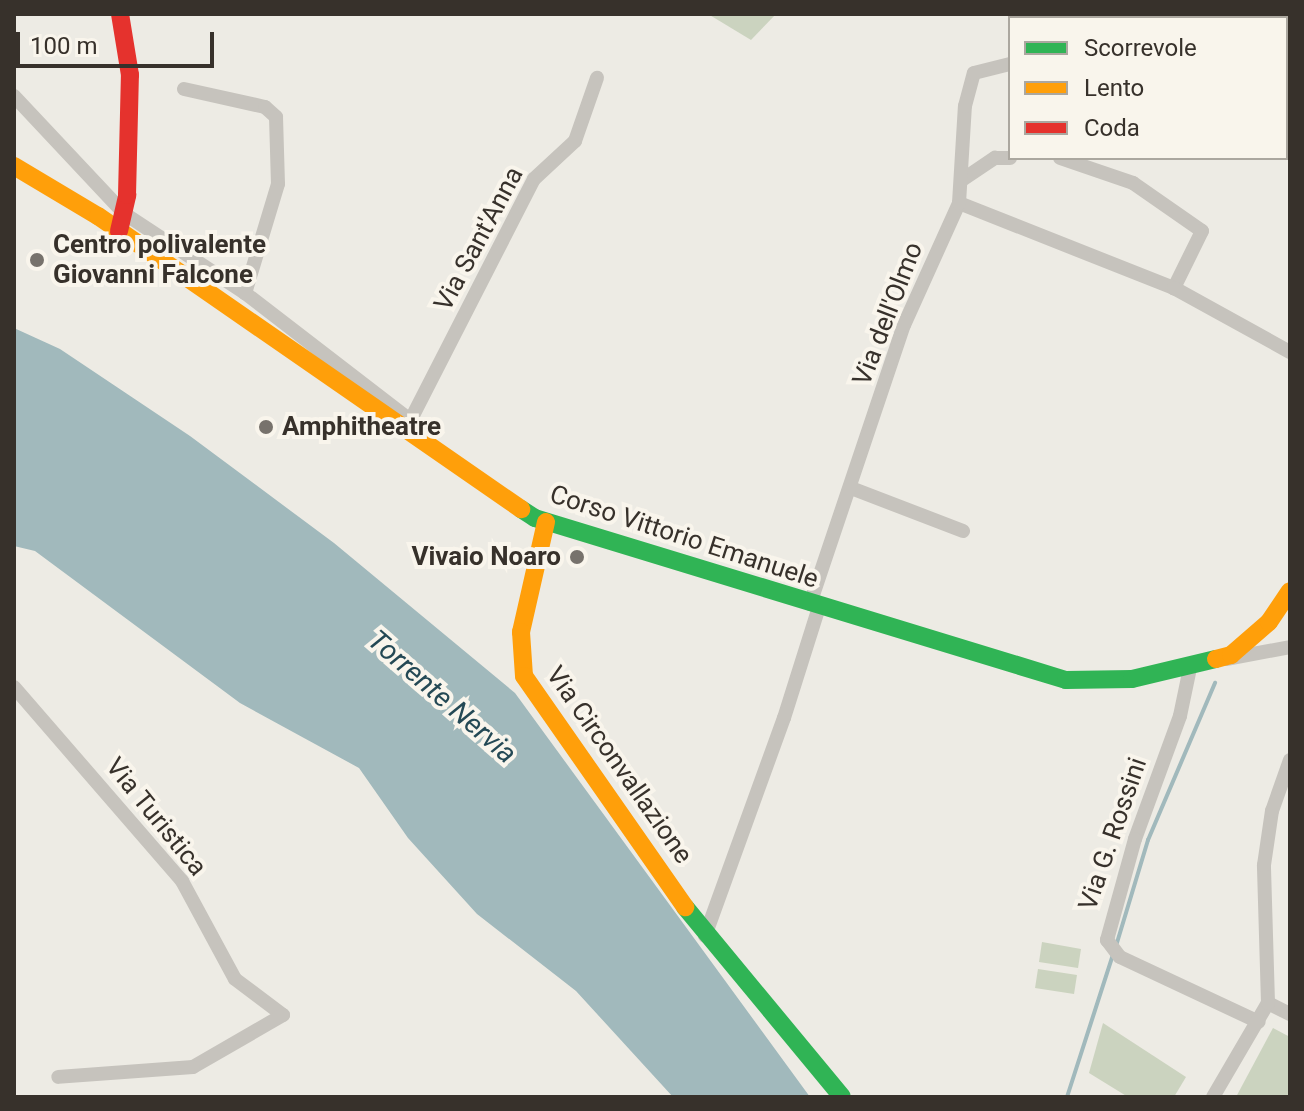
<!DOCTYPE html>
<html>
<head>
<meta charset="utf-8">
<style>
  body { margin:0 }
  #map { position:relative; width:1304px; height:1111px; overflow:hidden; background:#edebe4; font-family:Roboto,sans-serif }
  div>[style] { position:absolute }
  .green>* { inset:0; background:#cbd3bf }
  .water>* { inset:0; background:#a1b9bc }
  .stream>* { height:4px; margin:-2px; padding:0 2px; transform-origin:2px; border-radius:2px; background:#a1b9bc }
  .street>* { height:14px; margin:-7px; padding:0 7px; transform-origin:7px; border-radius:7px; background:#c6c3bd }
  .fast>* { height:18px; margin:-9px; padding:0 9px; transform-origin:9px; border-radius:9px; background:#30b455 }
  .slow>* { height:18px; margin:-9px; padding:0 9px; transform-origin:9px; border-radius:9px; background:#ff9f0a }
  .jam>* { height:18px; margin:-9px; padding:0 9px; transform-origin:9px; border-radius:9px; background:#e5322d }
  .dots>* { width:22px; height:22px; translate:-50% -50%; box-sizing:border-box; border:4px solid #f9f5ec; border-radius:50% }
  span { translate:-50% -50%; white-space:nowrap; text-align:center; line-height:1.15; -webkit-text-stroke:8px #f9f5ec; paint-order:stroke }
  .street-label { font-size:26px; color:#37312b }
  .poi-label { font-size:26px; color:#37312b; font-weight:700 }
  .left { translate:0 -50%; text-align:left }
  .right { translate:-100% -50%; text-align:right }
  .water-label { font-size:28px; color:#244955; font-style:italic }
  .frame { position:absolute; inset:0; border:16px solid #37312b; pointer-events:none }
  .legend { position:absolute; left:1008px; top:16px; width:280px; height:144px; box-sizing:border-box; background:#f9f5ec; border:2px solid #aba79f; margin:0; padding:10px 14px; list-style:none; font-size:24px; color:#37312b }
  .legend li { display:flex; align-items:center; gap:16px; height:40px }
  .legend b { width:40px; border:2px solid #aba79f }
  .scale { position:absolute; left:16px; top:32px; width:198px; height:36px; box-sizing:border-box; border:4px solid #37312b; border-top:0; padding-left:10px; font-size:24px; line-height:28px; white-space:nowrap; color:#37312b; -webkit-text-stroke:6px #f9f5ec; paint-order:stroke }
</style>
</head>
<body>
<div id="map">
  <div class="green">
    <div style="clip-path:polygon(708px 14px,776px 14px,751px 40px)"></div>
    <div style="clip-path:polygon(1042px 942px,1081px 949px,1078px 968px,1039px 962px)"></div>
    <div style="clip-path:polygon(1038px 969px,1077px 975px,1074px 994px,1035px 988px)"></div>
    <div style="clip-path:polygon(1103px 1023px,1186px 1077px,1174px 1097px,1128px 1097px,1089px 1073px)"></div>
    <div style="clip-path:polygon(1273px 1028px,1290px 1037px,1290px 1097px,1236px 1097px)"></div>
  </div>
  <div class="water">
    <div style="clip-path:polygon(14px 328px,60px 349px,190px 436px,334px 543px,515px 693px,810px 1097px,673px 1097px,576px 991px,477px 914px,408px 838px,359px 768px,240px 703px,35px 551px,14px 546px)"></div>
  </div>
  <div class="stream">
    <div style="left:1116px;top:946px;width:111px;rotate:-73.2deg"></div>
    <div style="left:1148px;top:840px;width:171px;rotate:-66.9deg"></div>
    <div style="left:1067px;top:1097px;width:149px;rotate:-72.1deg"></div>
  </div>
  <div class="street">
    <div style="left:184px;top:89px;width:83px;rotate:12.5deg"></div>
    <div style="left:265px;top:107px;width:15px;rotate:42deg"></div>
    <div style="left:276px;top:117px;width:67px;rotate:88.3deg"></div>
    <div style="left:278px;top:184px;width:114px;rotate:106.8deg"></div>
    <div style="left:14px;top:96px;width:162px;rotate:46.8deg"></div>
    <div style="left:125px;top:214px;width:144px;rotate:33.4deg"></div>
    <div style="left:245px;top:293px;width:208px;rotate:37.6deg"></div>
    <div style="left:1060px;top:158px;width:77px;rotate:18.9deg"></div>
    <div style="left:1133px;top:183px;width:84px;rotate:34.8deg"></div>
    <div style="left:1202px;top:231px;width:64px;rotate:116.2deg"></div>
    <div style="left:962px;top:180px;width:40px;rotate:-34deg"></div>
    <div style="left:995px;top:158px;width:15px"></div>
    <div style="left:959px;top:203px;width:231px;rotate:21.6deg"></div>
    <div style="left:1174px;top:288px;width:132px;rotate:28.9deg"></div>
    <div style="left:406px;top:429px;width:281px;rotate:-62.9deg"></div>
    <div style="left:534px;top:179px;width:56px;rotate:-42.8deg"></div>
    <div style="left:575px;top:141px;width:67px;rotate:-70.8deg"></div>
    <div style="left:851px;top:488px;width:120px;rotate:21deg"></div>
    <div style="left:810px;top:604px;width:294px;rotate:-71.4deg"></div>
    <div style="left:904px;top:325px;width:134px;rotate:-65.7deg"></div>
    <div style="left:959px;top:203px;width:97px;rotate:-86.5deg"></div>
    <div style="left:965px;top:106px;width:34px;rotate:-75deg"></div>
    <div style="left:974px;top:73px;width:37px;rotate:-14deg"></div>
    <div style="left:1226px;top:659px;width:65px;rotate:-10.6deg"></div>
    <div style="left:1190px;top:668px;width:49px;rotate:101.8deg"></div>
    <div style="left:1180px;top:716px;width:131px;rotate:110.1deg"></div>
    <div style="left:1135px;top:839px;width:105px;rotate:105.5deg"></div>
    <div style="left:1107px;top:940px;width:21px;rotate:53deg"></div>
    <div style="left:1120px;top:957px;width:153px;rotate:25.1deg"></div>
    <div style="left:14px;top:687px;width:257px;rotate:49.1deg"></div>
    <div style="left:182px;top:881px;width:111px;rotate:61.6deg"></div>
    <div style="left:235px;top:979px;width:60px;rotate:36.9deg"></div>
    <div style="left:283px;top:1015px;width:104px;rotate:150deg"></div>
    <div style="left:193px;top:1067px;width:135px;rotate:175.8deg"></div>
    <div style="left:705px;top:936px;width:232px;rotate:-70.1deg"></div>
    <div style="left:784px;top:718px;width:116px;rotate:-72.5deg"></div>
    <div style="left:1268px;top:1003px;width:25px;rotate:27deg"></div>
    <div style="left:1213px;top:1097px;width:109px;rotate:-59.7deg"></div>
    <div style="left:1268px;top:1003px;width:138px;rotate:-91.7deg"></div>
    <div style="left:1264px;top:865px;width:55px;rotate:-81.6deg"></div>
    <div style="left:1272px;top:811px;width:54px;rotate:-70.6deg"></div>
  </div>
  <div class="fast">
    <div style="left:521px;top:509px;width:17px;rotate:33deg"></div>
    <div style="left:535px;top:518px;width:555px;rotate:16.97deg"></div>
    <div style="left:1066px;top:680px;width:66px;rotate:-0.9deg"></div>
    <div style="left:1132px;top:679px;width:86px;rotate:-13.4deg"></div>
    <div style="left:685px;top:907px;width:246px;rotate:50.4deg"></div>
  </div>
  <div class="slow">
    <div style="left:14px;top:166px;width:98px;rotate:30.8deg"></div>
    <div style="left:98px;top:216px;width:515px;rotate:34.71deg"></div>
    <div style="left:546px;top:522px;width:113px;rotate:102.8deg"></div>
    <div style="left:521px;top:632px;width:44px;rotate:86.1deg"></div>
    <div style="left:524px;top:676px;width:282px;rotate:55.1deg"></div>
    <div style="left:1216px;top:659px;width:16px;rotate:-15deg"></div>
    <div style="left:1231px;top:655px;width:50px;rotate:-41deg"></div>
    <div style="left:1269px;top:622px;width:37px;rotate:-56deg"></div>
  </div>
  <div class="jam">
    <div style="left:119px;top:231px;width:37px;rotate:-77deg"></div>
    <div style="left:127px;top:195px;width:120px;rotate:-88.6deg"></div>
    <div style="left:130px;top:75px;width:62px;rotate:-99.3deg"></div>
  </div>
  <div class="dots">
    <div style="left:37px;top:260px;background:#77726c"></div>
    <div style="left:266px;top:427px;background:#77726c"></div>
    <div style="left:577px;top:557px;background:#77726c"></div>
  </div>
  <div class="street-label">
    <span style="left:479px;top:239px;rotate:-62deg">Via Sant'Anna</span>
    <span style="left:888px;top:314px;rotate:-69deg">Via dell'Olmo</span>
    <span style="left:684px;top:537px;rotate:18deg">Corso Vittorio Emanuele</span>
    <span style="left:619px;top:765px;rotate:55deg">Via Circonvallazione</span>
    <span style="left:156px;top:817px;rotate:51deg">Via Turistica</span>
    <span style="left:1113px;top:834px;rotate:-71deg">Via G. Rossini</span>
  </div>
  <div class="poi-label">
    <span class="left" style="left:53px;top:260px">Centro polivalente<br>Giovanni Falcone</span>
    <span class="left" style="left:282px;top:427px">Amphitheatre</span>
    <span class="right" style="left:561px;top:557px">Vivaio Noaro</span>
  </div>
  <div class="water-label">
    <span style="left:442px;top:697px;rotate:41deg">Torrente Nervia</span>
  </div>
  <div class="frame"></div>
  <ul class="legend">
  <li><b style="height:10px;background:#30b455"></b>Scorrevole</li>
  <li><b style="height:10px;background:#ff9f0a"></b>Lento</li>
  <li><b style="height:10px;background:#e5322d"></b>Coda</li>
  </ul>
  <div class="scale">100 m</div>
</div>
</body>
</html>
